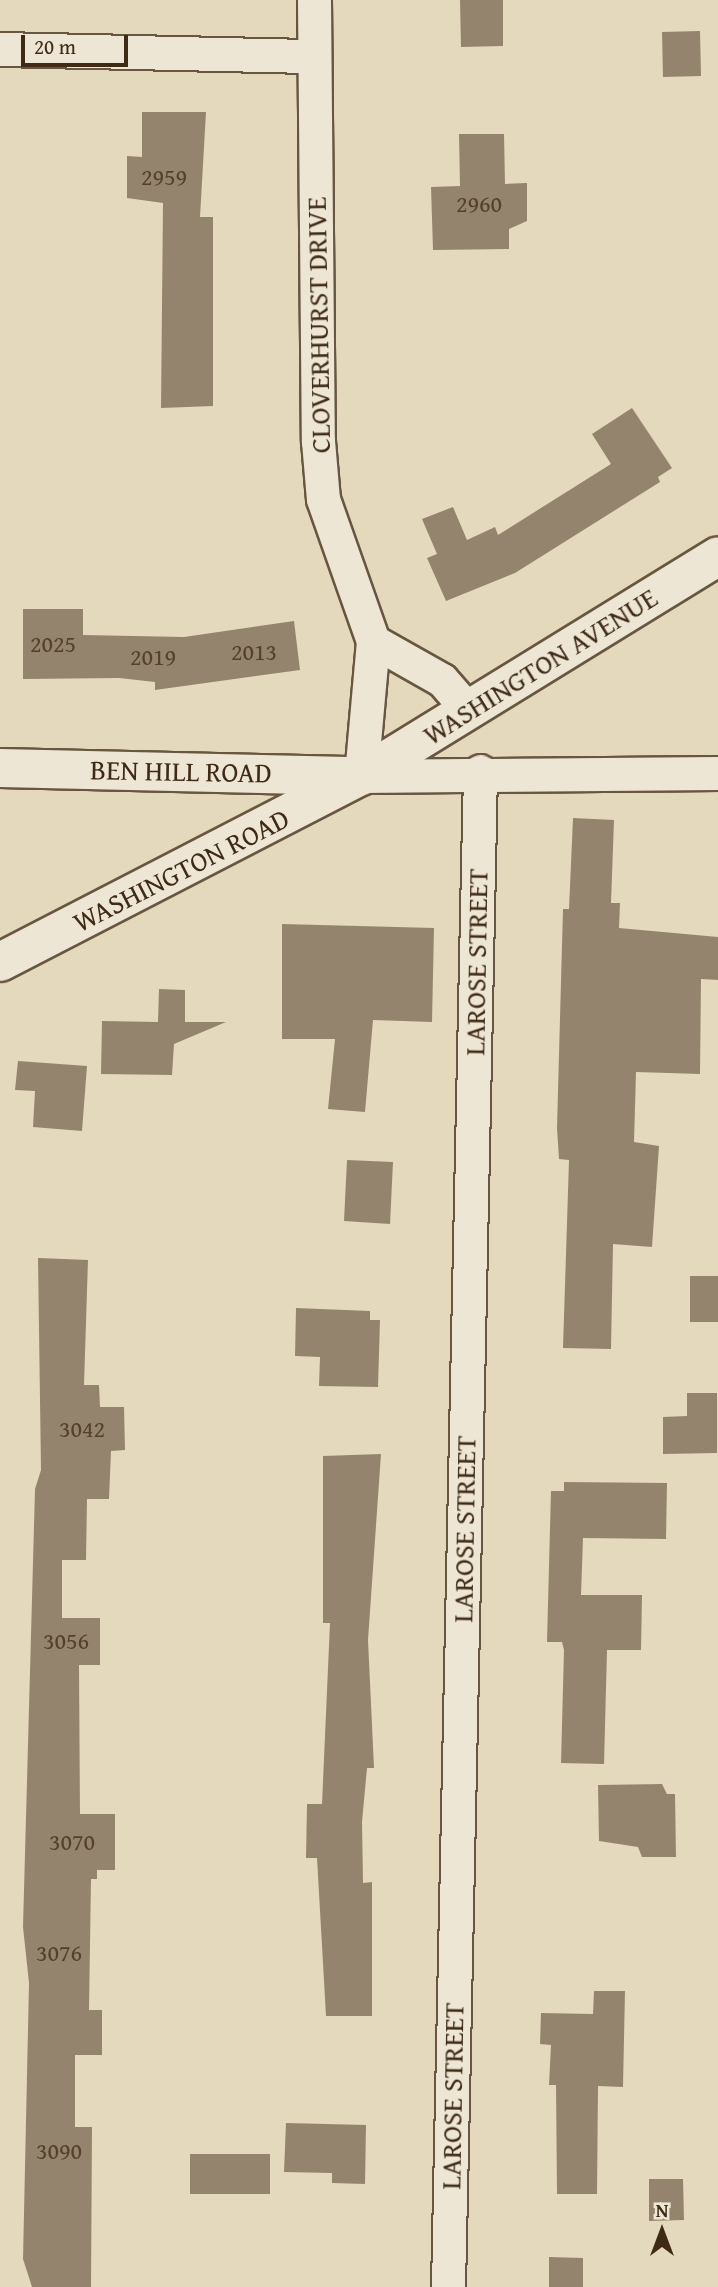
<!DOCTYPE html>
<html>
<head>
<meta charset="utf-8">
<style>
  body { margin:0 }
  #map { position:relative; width:718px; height:2287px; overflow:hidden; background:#e4d8bd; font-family:"Gentium Book Plus",serif }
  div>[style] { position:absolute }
  .building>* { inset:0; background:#95846d }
  .roads { filter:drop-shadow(2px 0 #685640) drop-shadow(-2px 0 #685640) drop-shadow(0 2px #685640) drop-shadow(0 -2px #685640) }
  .street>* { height:33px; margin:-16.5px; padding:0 16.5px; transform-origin:16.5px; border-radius:16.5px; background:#ede6d4 }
  .secondary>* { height:38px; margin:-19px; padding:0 19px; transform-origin:19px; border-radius:19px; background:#ede6d4 }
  span { translate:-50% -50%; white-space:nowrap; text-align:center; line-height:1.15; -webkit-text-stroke:5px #ede6d4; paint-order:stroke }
  .number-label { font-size:24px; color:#54402c }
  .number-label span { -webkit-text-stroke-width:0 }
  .street-label { font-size:28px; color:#3f2a16 }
  .north { position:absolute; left:627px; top:2196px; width:70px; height:70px; -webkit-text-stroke:5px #ede6d4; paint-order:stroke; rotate:0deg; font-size:19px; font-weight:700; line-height:28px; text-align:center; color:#3f2a16 }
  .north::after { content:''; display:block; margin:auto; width:24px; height:32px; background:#3f2a16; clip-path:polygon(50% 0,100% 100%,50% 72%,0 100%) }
  .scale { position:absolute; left:21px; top:35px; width:107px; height:32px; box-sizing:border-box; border:4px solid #3f2a16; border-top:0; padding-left:9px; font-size:21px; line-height:24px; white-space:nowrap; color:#3f2a16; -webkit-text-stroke:5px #ede6d4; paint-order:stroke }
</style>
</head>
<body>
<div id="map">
  <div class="building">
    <div style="clip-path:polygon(460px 0,503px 0,503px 46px,461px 47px)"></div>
    <div style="clip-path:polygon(700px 31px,701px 76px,663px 77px,662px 32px)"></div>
    <div style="clip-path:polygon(142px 112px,206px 112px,200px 217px,213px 217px,213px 406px,161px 408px,163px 203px,127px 198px,127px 156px,142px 157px)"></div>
    <div style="clip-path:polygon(459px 134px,504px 134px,505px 184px,527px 183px,527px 221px,509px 229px,509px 249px,433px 250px,431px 187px,460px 186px)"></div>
    <div style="clip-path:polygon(632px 408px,672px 468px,658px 477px,660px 482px,515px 573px,446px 601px,427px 558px,437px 554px,422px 519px,453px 507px,467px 540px,495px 527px,498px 535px,611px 464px,592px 434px)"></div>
    <div style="clip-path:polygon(23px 609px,83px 609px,83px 635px,184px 637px,294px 621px,300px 670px,155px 690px,155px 682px,119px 678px,23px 679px)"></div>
    <div style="clip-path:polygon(573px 818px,614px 820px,611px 903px,620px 903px,619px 928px,718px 937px,718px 980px,701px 979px,700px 1074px,636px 1072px,634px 1142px,659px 1146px,652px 1247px,613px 1244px,611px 1349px,563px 1348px,569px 1160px,559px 1159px,557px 1128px,563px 909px,569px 909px)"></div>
    <div style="clip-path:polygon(282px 924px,434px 928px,432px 1022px,373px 1020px,365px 1112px,328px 1109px,335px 1039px,282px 1039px)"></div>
    <div style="clip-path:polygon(159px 989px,185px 990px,185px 1022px,226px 1022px,174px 1044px,172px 1075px,101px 1074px,102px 1021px,158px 1022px)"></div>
    <div style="clip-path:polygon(18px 1061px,87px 1066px,82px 1131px,33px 1127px,35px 1091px,15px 1090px)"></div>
    <div style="clip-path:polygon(347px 1160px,393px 1162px,390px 1224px,344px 1221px)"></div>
    <div style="clip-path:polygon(38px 1258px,88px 1260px,84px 1385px,99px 1385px,100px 1407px,124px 1407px,125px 1450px,111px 1451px,109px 1499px,87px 1499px,86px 1560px,62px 1560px,62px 1618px,100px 1618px,100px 1665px,79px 1665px,80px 1814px,115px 1814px,115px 1870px,97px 1870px,97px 1879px,91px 1879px,89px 2010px,102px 2010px,102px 2055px,75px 2055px,75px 2127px,92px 2127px,91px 2287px,32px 2287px,23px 2259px,29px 1983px,23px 1927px,35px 1489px,41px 1470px)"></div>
    <div style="clip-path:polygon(690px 1276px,718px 1276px,718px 1322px,690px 1322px)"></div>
    <div style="clip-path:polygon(296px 1308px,370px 1311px,370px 1320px,380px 1320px,378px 1387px,319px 1386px,320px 1357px,295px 1356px)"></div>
    <div style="clip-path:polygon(687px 1393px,717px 1393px,717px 1453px,663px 1454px,663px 1417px,687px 1416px)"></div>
    <div style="clip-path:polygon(381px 1454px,368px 1640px,374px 1768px,367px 1768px,362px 1822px,363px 1883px,372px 1882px,372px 2016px,326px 2016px,317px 1858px,306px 1858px,307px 1804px,322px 1804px,330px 1623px,323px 1623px,323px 1456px)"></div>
    <div style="clip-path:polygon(564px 1482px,667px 1483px,666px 1539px,583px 1538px,581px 1595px,642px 1595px,641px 1650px,607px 1650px,604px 1764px,561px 1763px,564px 1650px,562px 1642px,547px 1642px,551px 1491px,564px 1491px)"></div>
    <div style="clip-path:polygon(662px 1784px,667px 1794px,675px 1794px,676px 1857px,642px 1857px,638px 1847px,599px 1841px,598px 1785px)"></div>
    <div style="clip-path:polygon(594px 1991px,625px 1991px,623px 2087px,598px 2086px,597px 2194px,557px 2194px,556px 2085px,549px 2085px,551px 2045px,540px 2044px,541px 2013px,593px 2014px)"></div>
    <div style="clip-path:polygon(286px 2123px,366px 2125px,365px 2184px,332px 2183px,332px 2173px,284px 2172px)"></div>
    <div style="clip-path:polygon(190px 2154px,270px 2154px,270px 2194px,190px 2194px)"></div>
    <div style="clip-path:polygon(649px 2179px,683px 2179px,684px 2220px,649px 2221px)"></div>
    <div style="clip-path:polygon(549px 2257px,583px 2258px,583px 2287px,549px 2287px)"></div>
  </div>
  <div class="roads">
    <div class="street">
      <div style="left:314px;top:0;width:441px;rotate:89.5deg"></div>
      <div style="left:318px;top:441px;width:58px;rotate:85.1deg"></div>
      <div style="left:323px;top:499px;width:151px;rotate:70.6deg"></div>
      <div style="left:373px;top:641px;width:136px;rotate:95.1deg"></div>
      <div style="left:361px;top:776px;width:357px;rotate:-0.5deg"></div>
      <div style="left:0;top:49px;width:314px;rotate:1.3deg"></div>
      <div style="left:373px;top:641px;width:79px;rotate:29.5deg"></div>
      <div style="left:442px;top:680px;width:41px;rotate:48.9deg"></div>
      <div style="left:448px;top:2287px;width:1516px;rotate:-88.79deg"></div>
    </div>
    <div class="secondary">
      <div style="left:0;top:768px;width:359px;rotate:1.3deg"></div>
      <div style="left:0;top:962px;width:406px;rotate:-27.3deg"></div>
      <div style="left:361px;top:776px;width:419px;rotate:-31.6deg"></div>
    </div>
  </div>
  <div class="number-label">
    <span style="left:164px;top:177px">2959</span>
    <span style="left:479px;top:204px">2960</span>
    <span style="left:53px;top:644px">2025</span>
    <span style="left:254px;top:652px">2013</span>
    <span style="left:153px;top:657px">2019</span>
    <span style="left:82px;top:1429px">3042</span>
    <span style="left:66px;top:1641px">3056</span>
    <span style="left:72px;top:1842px">3070</span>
    <span style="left:59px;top:1953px">3076</span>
    <span style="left:59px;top:2151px">3090</span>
  </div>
  <div class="street-label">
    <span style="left:318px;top:325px;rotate:-91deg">CLOVERHURST DRIVE</span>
    <span style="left:540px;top:666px;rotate:-32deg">WASHINGTON AVENUE</span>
    <span style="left:181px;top:771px;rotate:1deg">BEN HILL ROAD</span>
    <span style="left:181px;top:870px;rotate:-27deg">WASHINGTON ROAD</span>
    <span style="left:476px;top:962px;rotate:-89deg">LAROSE STREET</span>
    <span style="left:464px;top:1529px;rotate:-89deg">LAROSE STREET</span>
    <span style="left:452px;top:2096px;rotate:-89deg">LAROSE STREET</span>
  </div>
  <div class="north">N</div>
  <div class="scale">20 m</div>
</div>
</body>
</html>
